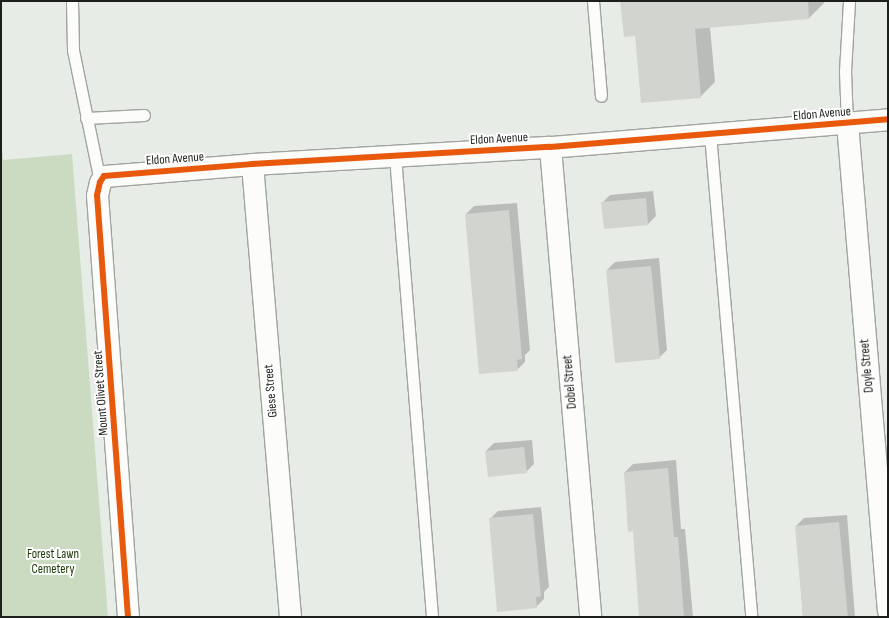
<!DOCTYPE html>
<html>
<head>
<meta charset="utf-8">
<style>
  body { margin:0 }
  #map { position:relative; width:889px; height:618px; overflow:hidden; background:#e8ece6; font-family:"Sofia Sans Condensed",sans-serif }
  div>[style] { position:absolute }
  .green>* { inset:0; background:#cadbc1 }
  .shadow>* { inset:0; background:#0003 }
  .building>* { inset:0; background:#d1d4cf }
  .roads { filter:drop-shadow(1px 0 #a0a49f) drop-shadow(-1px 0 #a0a49f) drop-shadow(0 1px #a0a49f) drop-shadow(0 -1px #a0a49f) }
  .lane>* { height:11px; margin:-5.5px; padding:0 5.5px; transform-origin:5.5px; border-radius:5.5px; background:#fcfcfb }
  .street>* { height:21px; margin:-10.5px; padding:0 10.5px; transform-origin:10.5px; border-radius:10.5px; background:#fcfcfb }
  .cycleway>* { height:6px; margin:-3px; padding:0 3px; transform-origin:3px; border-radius:3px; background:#e8590c }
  span { translate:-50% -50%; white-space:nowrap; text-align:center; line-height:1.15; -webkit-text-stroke:4px #fff; paint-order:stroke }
  .street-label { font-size:13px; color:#1c1f1b }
  .park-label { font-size:13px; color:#1b3704 }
  .frame { position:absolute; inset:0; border:2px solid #1c1f1b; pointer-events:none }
</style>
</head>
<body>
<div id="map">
  <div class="green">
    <div style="clip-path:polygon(1px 136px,3px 160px,72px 154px,108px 617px,1px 617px)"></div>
  </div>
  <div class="shadow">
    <div style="clip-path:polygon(621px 1px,824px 1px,824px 3px,809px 18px,710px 27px,715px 82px,700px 97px,636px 35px)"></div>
    <div style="clip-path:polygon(653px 191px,656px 216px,648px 224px,602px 203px,610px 195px)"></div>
    <div style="clip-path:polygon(517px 203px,530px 350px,525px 355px,525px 362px,517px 370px,466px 214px,474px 206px)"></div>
    <div style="clip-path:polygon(659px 258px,667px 350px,659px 358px,607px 270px,615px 262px)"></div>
    <div style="clip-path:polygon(532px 440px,534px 464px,526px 472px,486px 451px,494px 443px)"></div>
    <div style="clip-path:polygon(676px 460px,681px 529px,685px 529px,693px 617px,641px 617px,634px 530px,625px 472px,633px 464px)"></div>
    <div style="clip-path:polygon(541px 507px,549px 587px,544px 592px,544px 599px,536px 607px,490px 519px,498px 511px)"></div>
    <div style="clip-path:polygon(847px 515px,855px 617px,803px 617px,796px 526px,804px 518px)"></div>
  </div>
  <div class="building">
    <div style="clip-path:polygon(620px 1px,808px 1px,809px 19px,695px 29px,701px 98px,641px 103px,635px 36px,624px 37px)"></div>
    <div style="clip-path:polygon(646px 198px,648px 225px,604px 229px,601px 202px)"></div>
    <div style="clip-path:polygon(509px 210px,522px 359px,517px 360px,518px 371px,479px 374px,465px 214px)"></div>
    <div style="clip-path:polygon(651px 266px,660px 359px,615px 363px,606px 270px)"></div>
    <div style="clip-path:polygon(524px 447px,527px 473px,488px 477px,485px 451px)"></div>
    <div style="clip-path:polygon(668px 468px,674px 537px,678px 537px,684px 617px,639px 617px,633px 531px,628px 532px,624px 472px)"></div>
    <div style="clip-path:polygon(533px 514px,541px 596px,536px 597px,537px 608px,497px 612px,489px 518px)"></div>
    <div style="clip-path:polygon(839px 522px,848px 617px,803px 617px,795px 526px)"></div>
  </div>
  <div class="roads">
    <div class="lane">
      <div style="left:72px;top:1px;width:49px;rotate:88.8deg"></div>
      <div style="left:73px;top:50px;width:135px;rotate:78.4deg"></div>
      <div style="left:593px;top:1px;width:95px;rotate:85.2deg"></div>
      <div style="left:86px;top:118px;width:58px;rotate:-3deg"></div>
      <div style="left:847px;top:123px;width:52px;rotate:-92.2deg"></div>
      <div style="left:845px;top:71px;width:70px;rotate:-86.7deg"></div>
      <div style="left:710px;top:134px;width:485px;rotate:85.1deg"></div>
      <div style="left:395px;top:156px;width:462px;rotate:85.4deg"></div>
    </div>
    <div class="street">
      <div style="left:847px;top:123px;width:489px;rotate:85.2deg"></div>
      <div style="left:550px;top:147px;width:472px;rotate:85.1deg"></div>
      <div style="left:252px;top:164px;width:455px;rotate:85.2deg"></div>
      <div style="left:128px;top:617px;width:423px;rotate:-94.2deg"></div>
      <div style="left:97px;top:195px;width:13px;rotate:-77deg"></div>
      <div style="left:100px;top:182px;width:7px;rotate:-56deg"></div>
      <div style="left:104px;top:176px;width:148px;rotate:-4.6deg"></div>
      <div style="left:252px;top:164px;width:298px;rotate:-3.3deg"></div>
      <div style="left:550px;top:147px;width:339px;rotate:-4.7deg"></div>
    </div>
  </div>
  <div class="cycleway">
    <div style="left:128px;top:617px;width:423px;rotate:-94.2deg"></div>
    <div style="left:97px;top:195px;width:13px;rotate:-77deg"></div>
    <div style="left:100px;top:182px;width:7px;rotate:-56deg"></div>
    <div style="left:104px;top:176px;width:148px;rotate:-4.6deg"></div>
    <div style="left:252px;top:164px;width:298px;rotate:-3.3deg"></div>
    <div style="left:550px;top:147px;width:339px;rotate:-4.7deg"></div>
  </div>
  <div class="street-label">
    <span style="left:822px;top:114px;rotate:-5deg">Eldon Avenue</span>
    <span style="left:499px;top:139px;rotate:-3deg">Eldon Avenue</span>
    <span style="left:175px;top:159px;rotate:-4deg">Eldon Avenue</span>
    <span style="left:867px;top:366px;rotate:-95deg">Doyle Street</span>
    <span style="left:570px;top:382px;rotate:-95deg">Dobel Street</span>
    <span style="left:271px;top:391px;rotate:-95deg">Giese Street</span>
    <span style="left:101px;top:393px;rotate:-94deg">Mount Olivet Street</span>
  </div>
  <div class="park-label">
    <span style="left:53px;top:562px">Forest Lawn<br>Cemetery</span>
  </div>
  <div class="frame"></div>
</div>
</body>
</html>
